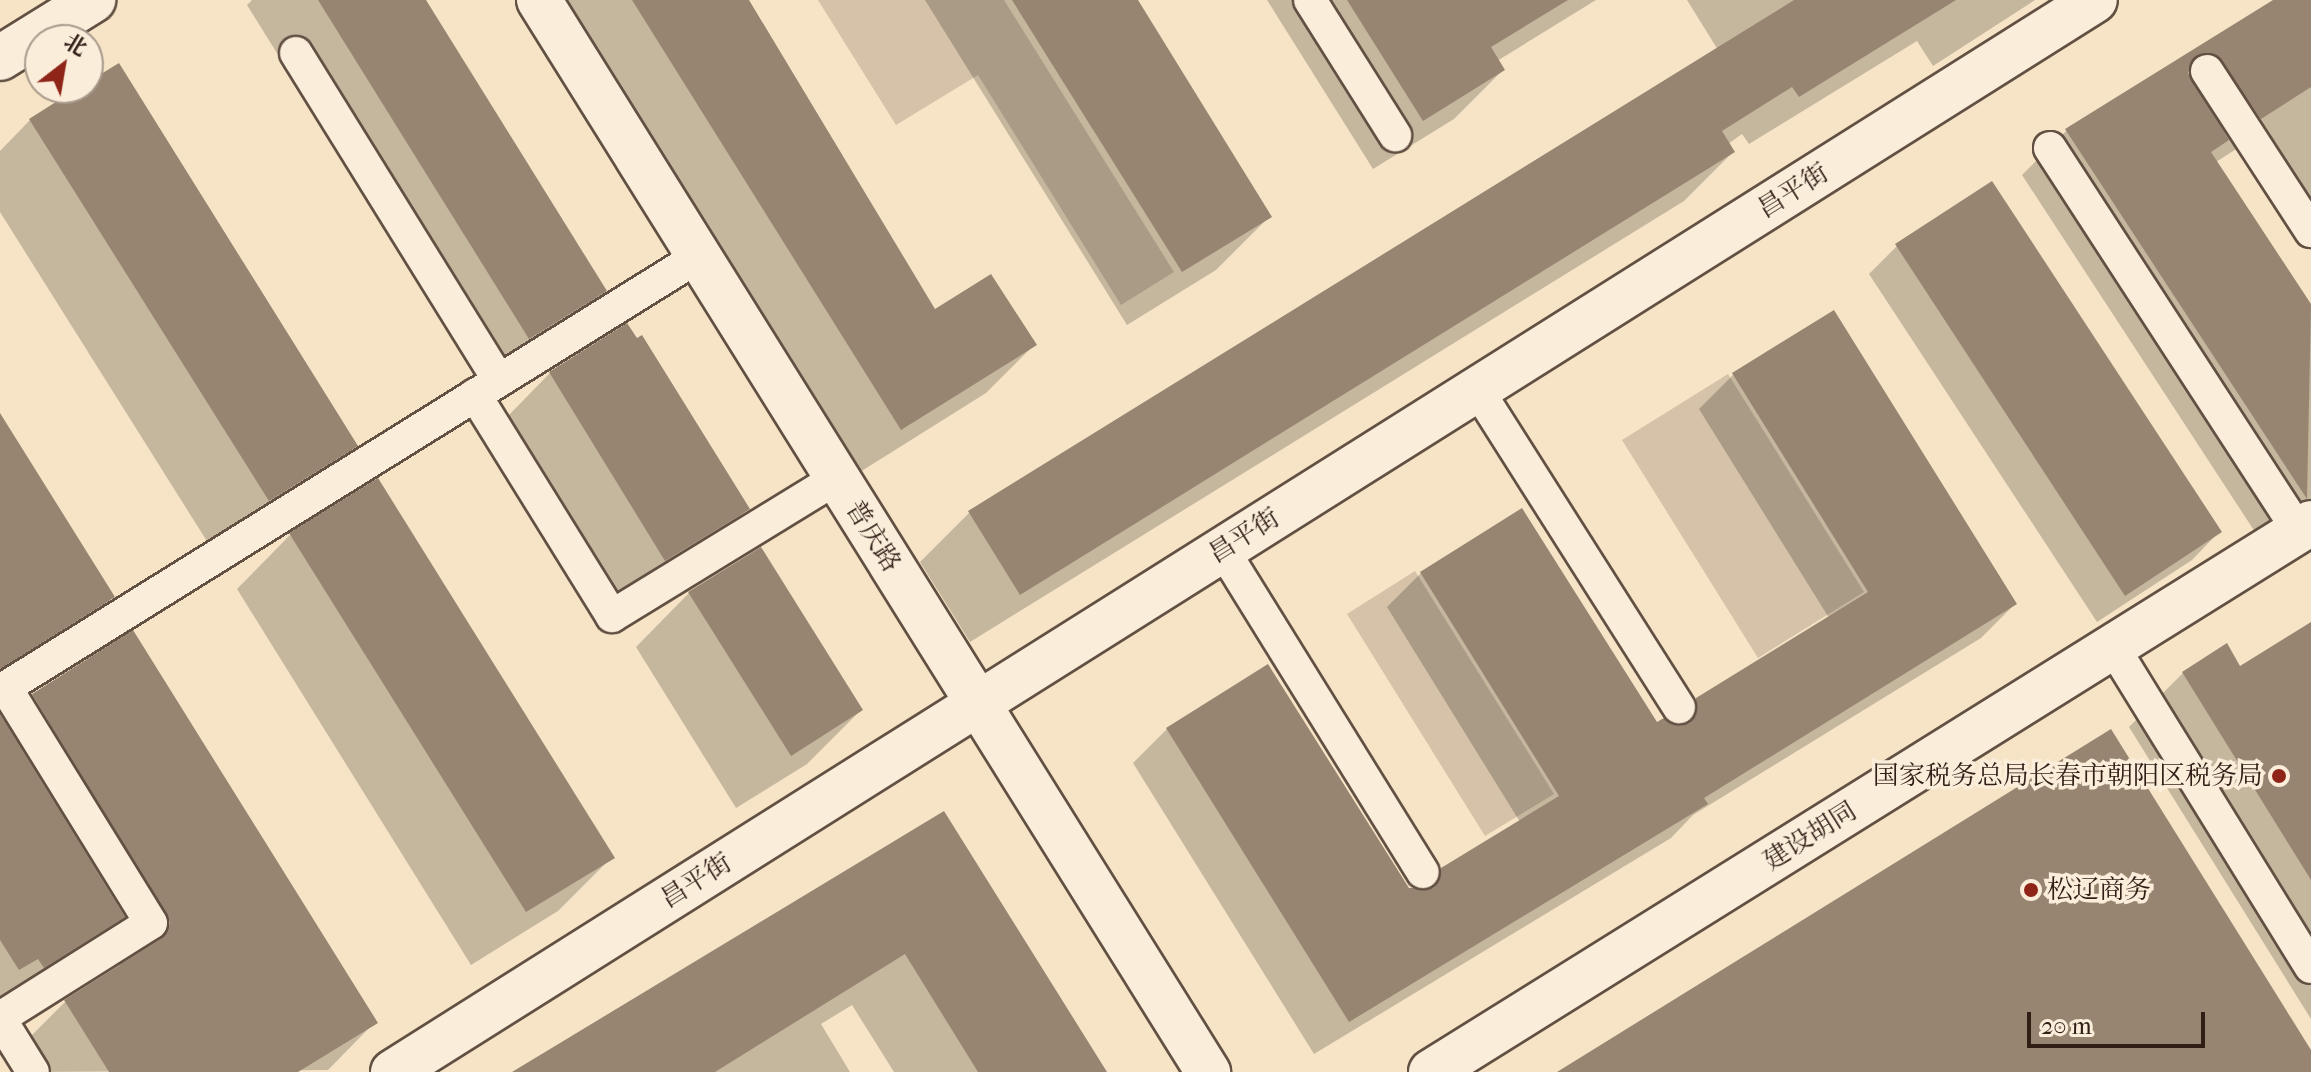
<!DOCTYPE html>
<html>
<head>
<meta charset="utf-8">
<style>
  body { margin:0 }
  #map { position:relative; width:2311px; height:1072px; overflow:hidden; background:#f7e4c6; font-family:"IM FELL French Canon","Noto Serif SC",serif }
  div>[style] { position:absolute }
  .green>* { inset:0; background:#d5c2a8 }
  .shadow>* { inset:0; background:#0003 }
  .building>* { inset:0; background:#978572 }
  .roads { filter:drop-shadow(2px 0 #625043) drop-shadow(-2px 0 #625043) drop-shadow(0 2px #625043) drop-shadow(0 -2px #625043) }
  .lane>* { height:32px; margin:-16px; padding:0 16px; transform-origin:16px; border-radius:16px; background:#faedda }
  .street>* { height:44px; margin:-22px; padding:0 22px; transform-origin:22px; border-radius:22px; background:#faedda }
  .secondary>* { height:44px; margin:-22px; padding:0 22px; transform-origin:22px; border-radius:22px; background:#faedda }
  .dots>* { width:22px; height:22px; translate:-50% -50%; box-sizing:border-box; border:4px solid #faedda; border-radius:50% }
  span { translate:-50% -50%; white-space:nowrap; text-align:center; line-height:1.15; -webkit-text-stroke:7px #faedda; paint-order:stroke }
  .street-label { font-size:26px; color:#301e17 }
  .poi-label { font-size:26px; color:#301e17 }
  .right { translate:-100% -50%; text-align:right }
  .left { translate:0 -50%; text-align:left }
  .north { position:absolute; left:24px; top:24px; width:80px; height:80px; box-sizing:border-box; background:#faedda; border:2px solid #a99a8c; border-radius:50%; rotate:31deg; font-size:22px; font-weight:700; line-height:32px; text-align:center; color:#301e17 }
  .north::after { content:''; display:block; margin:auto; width:28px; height:36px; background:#8f2418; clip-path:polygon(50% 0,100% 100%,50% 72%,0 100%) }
  .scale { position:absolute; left:2027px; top:1012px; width:178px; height:36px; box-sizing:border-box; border:4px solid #301e17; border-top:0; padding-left:10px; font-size:24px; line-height:28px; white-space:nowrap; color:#301e17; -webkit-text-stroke:6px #faedda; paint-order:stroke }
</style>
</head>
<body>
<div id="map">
  <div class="green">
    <div style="clip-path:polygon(818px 0,1004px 0,1174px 272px,1121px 305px,978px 75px,896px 125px)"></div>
    <div style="clip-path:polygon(1728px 374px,1864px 592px,1758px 658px,1622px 440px)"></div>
    <div style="clip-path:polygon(1415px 571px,1554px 794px,1485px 836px,1347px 614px)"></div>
  </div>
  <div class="shadow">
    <div style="clip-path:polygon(252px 0,424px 0,605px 291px,559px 336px,483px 384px,247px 5px)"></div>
    <div style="clip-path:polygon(554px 0,745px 0,935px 311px,1034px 345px,986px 393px,852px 477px)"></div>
    <div style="clip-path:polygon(925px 0,1135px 0,1270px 216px,1216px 270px,1127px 325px)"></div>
    <div style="clip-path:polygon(1267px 0,1596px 0,1497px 61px,1503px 70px,1454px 119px,1373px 169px)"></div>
    <div style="clip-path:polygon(1687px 0,2035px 0,1933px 66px,1917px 41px,1749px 144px,1742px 134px,1728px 144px,1733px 152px,1684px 201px,970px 642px,920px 562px,969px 513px,1718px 50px)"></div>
    <div style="clip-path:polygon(2277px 0,2311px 0,2311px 228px,2252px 139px,2216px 162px,2311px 308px,2311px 500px,2257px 535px,2022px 175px,2067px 130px)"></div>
    <div style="clip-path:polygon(88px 84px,356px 446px,302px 499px,215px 554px,0 212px,0 151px,30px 120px)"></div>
    <div style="clip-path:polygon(1897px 246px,2219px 532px,2192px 560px,2097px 622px,1869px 274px)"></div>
    <div style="clip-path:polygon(1833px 313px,2015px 604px,1981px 638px,1693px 815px,1671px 838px,1314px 1054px,1133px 763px,1167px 729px,1407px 890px,1422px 890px,1442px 870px,1520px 822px,1387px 607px,1421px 573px,1522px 511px,1656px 725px,1672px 725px,1697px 700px,1829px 618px,1699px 409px,1733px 375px)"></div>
    <div style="clip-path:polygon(550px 373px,747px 509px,702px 555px,619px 605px,505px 419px)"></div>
    <div style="clip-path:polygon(0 417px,112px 597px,67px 642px,0 684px)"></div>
    <div style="clip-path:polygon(290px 535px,612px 857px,558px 911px,471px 965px,237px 589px)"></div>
    <div style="clip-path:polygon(689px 593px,861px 710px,807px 764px,736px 808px,636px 647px)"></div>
    <div style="clip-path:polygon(2311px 625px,2311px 1019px,2129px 727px,2183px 673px,2240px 669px)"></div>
    <div style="clip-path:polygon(33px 695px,375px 1022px,328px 1070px,32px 1072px,18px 1049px,65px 1002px,121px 966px,103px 936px,0 1010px,0 724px)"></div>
    <div style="clip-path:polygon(943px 814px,1104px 1072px,894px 1072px,852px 1005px,821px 1024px,850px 1072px,518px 1072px)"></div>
  </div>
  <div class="building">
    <div style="clip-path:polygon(318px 0,426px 0,607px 291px,529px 339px)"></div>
    <div style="clip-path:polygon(632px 0,749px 0,935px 309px,991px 274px,1037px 345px,901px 430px)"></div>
    <div style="clip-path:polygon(1012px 0,1138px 0,1272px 217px,1182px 272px)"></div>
    <div style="clip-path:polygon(1347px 0,1568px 0,1491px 47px,1505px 70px,1423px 121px)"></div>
    <div style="clip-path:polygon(1794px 0,1956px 0,1799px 97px,1792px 87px,1722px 131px,1735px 152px,1020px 595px,968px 511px)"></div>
    <div style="clip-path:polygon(2273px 0,2311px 0,2311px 87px,2261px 119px,2216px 55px,2196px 56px,2188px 73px,2229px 140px,2211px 152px,2311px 304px,2307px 499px,2065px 129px)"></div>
    <div style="clip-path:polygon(119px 63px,358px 446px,269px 501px,29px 119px,78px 88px,88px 88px,88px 82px)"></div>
    <div style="clip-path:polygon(1992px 181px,2222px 532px,2125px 596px,1895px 244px)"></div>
    <div style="clip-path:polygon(1834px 310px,2017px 604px,1704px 798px,1708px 804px,1349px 1022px,1166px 728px,1268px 664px,1409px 888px,1434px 888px,1441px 868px,1559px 796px,1420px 572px,1522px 508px,1657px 722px,1664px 718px,1679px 726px,1690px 723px,1696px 715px,1696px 698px,1868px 592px,1732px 373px)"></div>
    <div style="clip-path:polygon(627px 323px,637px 338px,642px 335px,750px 509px,665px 561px,549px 372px)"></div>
    <div style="clip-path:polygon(0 413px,115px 597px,0 669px)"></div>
    <div style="clip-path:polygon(378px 478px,615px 858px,526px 912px,289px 533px)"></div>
    <div style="clip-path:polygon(761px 547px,863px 710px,791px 756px,688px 592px)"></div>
    <div style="clip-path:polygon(2311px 622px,2311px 880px,2182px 672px,2227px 643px,2240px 666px)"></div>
    <div style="clip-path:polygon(133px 630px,378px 1023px,298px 1072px,109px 1072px,64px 1000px,161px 939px,170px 923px,32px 694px)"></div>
    <div style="clip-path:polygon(0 714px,125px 917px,44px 968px,38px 959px,19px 970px,0 940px)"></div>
    <div style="clip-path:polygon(2111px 729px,2311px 1050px,2311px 1072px,1557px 1072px)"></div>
    <div style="clip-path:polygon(944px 811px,1107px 1072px,978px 1072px,905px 954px,715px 1072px,512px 1072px)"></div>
  </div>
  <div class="roads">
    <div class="lane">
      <div style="left:1310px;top:0;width:160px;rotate:57.8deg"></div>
      <div style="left:296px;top:53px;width:385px;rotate:58.2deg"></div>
      <div style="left:2207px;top:71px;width:191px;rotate:57deg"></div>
      <div style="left:2050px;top:148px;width:457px;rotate:57deg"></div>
      <div style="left:1477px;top:389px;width:377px;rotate:57.6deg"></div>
      <div style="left:475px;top:395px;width:260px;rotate:58.2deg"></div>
      <div style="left:612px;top:616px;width:264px;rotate:-31.5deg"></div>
      <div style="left:1223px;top:550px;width:379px;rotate:58.2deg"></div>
      <div style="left:2113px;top:647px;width:376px;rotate:58.3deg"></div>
      <div style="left:0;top:691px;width:823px;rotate:-31.89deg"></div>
      <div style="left:0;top:1018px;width:178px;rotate:-32.2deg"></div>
      <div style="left:151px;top:923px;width:276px;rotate:-121.7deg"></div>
      <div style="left:0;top:1019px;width:62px;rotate:58.1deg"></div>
    </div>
    <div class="street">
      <div style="left:1431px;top:1072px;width:1037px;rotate:-31.96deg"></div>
    </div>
    <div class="secondary">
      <div style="left:539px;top:0;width:1264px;rotate:58.03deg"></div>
      <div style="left:0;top:58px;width:110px;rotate:-31.9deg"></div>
      <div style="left:393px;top:1072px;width:2011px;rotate:-32.2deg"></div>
    </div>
  </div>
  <div class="dots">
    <div style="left:2279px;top:776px;background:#8f2418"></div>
    <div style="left:2031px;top:890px;background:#8f2418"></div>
  </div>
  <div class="street-label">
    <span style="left:1793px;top:191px;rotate:-32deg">昌平街</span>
    <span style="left:873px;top:536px;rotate:58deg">普庆路</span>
    <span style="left:1244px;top:536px;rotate:-32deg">昌平街</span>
    <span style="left:1810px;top:836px;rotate:-32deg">建设胡同</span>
    <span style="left:696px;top:881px;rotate:-32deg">昌平街</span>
  </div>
  <div class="poi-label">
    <span class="right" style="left:2263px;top:776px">国家税务总局长春市朝阳区税务局</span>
    <span class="left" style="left:2047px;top:890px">松辽商务</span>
  </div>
  <div class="north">北</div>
  <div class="scale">20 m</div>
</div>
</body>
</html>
